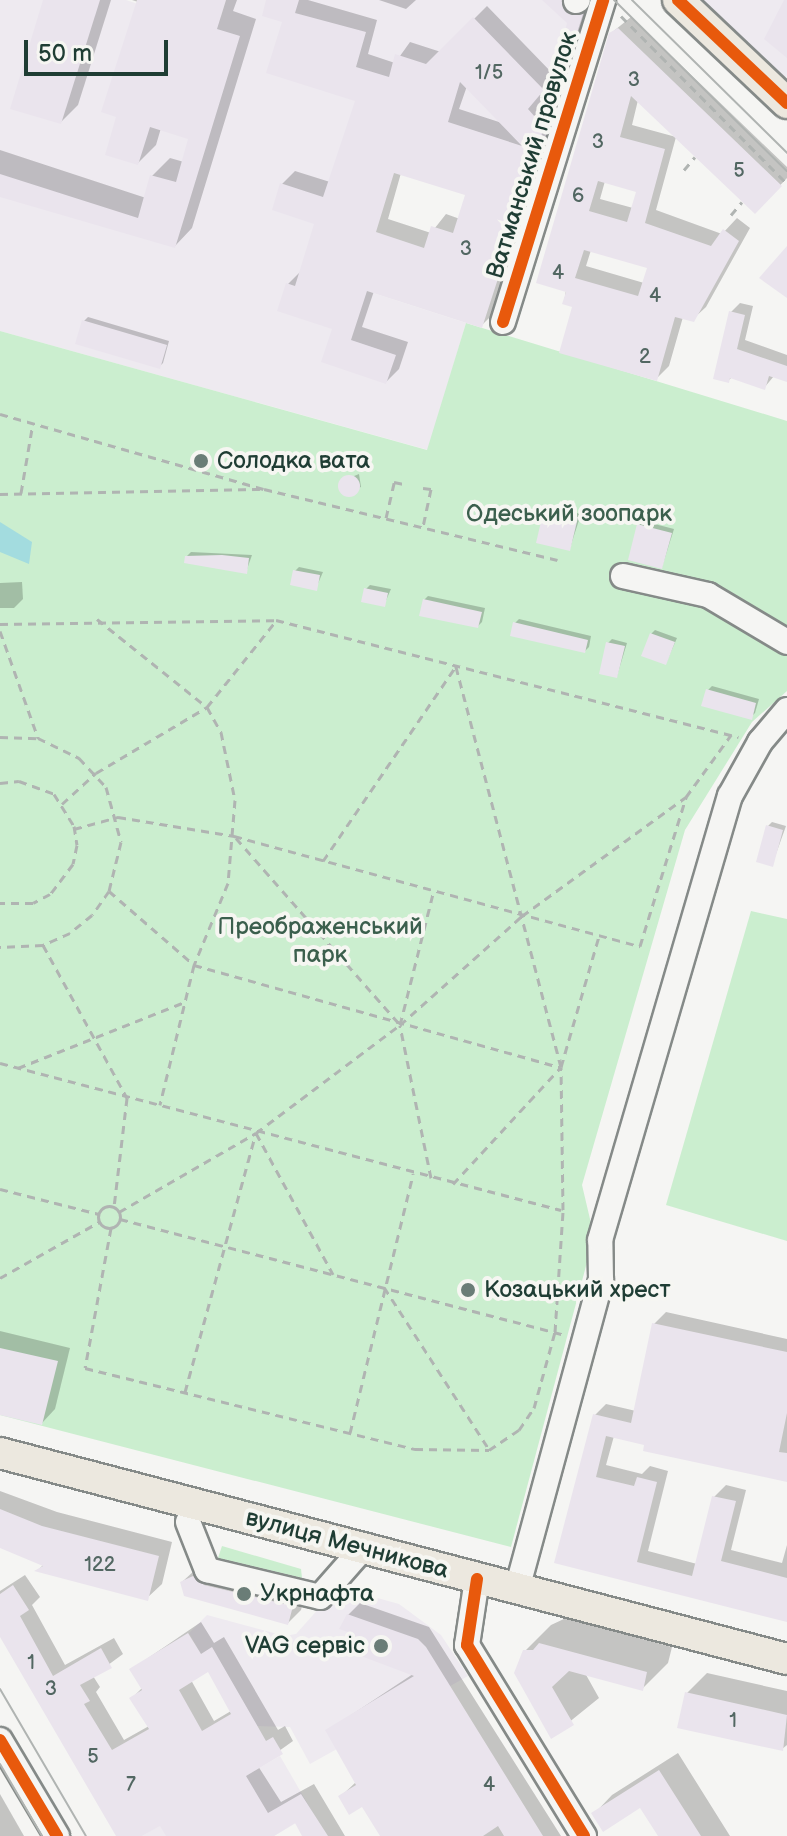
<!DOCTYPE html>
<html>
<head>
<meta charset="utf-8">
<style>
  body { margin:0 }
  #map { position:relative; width:787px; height:1836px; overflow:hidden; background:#f5f5f3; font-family:"Balsamiq Sans",sans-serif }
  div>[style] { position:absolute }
  .built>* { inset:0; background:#eeeaf0 }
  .green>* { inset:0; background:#cbeecf }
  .water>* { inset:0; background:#a3dcdf }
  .shadow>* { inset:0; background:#0003 }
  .building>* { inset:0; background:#eae4ed }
  .round { border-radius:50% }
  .path>* { height:3px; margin-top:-1.5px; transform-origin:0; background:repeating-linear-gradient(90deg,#b0b4b2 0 8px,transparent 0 14px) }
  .path>.ring { margin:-1.5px; padding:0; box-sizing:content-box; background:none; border:3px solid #b0b4b2; border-radius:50% }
  .roads { filter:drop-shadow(2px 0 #858a88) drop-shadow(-2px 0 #858a88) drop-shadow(0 2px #858a88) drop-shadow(0 -2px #858a88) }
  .minor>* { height:24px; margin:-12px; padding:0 12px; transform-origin:12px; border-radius:12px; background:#f5f5f3 }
  .major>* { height:30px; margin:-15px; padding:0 15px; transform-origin:15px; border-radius:15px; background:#ece8df }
  .tram>* { height:2px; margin:-1px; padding:0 1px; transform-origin:1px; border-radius:1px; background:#b0b4b2 }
  .cycleway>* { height:12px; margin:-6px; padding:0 6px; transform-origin:6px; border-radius:6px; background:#e8590c }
  .dots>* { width:22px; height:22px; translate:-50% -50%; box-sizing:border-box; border:4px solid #f6f6f2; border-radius:50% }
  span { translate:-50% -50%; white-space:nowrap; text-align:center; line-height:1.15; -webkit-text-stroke:8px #f6f6f2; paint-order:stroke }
  .number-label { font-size:20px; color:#526762 }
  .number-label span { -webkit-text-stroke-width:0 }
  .street-label { font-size:24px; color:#1f3d34 }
  .poi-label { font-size:24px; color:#1f3d34 }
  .left { translate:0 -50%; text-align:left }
  .right { translate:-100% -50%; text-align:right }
  .park-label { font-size:24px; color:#3b5f4d }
  .scale { position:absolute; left:24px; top:40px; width:144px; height:36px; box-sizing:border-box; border:4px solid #1f3d34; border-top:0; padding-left:10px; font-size:24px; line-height:28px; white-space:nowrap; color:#1f3d34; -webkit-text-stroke:6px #f6f6f2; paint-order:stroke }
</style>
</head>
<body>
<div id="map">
  <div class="built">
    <div style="clip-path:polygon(0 0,126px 0,183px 19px,221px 17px,226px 0,602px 0,553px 156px,399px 107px,333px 280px,466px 323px,428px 450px,0 331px)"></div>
    <div style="clip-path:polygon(684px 0,787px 0,787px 75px,779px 94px)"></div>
    <div style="clip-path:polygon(338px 1587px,399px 1604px,441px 1635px,468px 1676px,310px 1764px,290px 1727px,257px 1726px,212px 1648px,201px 1654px,189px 1633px,207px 1615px,285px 1636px,296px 1634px)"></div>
    <div style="clip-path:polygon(280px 1756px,313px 1813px,274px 1836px,142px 1836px)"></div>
  </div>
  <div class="green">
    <div style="clip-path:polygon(466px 323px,787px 421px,787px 691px,752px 722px,685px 830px,582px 1185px,594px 1236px,511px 1547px,0 1415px,0 331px,427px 450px)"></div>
    <div style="clip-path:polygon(751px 911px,787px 919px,787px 1241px,666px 1205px)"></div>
    <div style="clip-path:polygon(222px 1546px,301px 1569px,302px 1578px,218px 1558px)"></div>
  </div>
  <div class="water">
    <div style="clip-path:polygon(0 522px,32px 542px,29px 564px,0 552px)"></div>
  </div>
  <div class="shadow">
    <div style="clip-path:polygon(46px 0,111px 0,78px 105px,61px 122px)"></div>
    <div style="clip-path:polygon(132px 0,237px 0,233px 11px,256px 19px,192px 228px,175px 246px,0 196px,0 150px,146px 198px,152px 176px,170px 158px,184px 162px,191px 137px,161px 128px,156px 145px,138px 163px,118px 115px,138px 2px)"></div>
    <div style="clip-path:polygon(evenodd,269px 0,308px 0,377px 20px,368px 54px,395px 63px,410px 42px,441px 52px,487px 6px,555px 76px,540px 94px,555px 112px,551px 137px,494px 313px,481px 326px,374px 291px,362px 327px,408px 342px,399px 369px,386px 382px,288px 284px,302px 270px,317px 222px,282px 184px,295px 171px,330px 182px,357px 99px,269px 0,467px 86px,502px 123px,459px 109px,467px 86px,269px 0,401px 173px,467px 194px,460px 219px,446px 214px,431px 233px,388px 219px,401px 173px)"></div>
    <div style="clip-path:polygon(379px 0,416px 0,406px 9px)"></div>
    <div style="clip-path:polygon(545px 0,594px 2px,574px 66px,562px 78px,569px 22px)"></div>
    <div style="clip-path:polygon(evenodd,631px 17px,787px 167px,787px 178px,755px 212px,638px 100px,632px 125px,676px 137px,656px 210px,722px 234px,737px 218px,750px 228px,706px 307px,693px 319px,683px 317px,669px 366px,657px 378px,574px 305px,564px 302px,610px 34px,631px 17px,605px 181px,638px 191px,633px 208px,600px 199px,605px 181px,631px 17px,591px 250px,650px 267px,644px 283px,586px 266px,591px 250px)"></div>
    <div style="clip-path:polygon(740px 303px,753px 306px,745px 340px,787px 355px,787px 381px,774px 376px,764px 388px,732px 377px,728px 381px,731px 312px)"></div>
    <div style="clip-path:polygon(88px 317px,169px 341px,163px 363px,159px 367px,84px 321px)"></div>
    <div style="clip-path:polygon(359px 474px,361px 487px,345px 493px,342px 481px)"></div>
    <div style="clip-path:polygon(549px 506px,581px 514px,570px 548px,545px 510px)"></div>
    <div style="clip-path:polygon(643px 521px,674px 529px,662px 567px,639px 525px)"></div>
    <div style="clip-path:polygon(191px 552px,252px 555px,246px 572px,187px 556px)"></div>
    <div style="clip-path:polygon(299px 567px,323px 572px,316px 588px,295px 571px)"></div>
    <div style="clip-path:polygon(22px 582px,23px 599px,14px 608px,0 608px,0 583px)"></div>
    <div style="clip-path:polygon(370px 585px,391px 589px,384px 605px,366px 589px)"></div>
    <div style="clip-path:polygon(428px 596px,485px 608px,482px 622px,478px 626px,424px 600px)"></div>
    <div style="clip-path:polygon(519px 619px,591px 636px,589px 647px,585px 651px,515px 623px)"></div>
    <div style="clip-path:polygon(655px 630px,677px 638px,666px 663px,651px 634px)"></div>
    <div style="clip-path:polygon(612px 639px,627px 643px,617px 676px,608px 643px)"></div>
    <div style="clip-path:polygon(712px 686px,759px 699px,755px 713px,751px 717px,708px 690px)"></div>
    <div style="clip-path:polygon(772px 822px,786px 826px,772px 865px,768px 826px)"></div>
    <div style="clip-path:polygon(666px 1312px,787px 1339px,787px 1480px,614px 1436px,606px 1465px,642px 1474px,650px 1466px,668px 1471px,648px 1551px,697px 1564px,714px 1497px,726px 1485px,746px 1490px,731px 1550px,782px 1563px,787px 1545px,787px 1620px,556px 1561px,595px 1415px,606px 1404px,636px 1411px,654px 1324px)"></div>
    <div style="clip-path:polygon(0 1331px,70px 1348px,55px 1409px,42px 1423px,0 1413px)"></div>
    <div style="clip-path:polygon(0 1491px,57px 1512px,172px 1542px,162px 1584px,147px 1598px,38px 1570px,44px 1564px,0 1545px)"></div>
    <div style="clip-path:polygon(195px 1570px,305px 1594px,301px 1610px,288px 1623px,182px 1582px)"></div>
    <div style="clip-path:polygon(evenodd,25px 1575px,40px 1597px,32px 1605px,65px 1665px,114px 1638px,123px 1654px,93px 1676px,100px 1687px,96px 1692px,124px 1740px,149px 1726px,132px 1698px,143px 1687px,132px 1669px,201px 1622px,214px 1643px,224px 1637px,278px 1730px,285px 1726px,293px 1741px,258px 1766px,281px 1802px,314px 1784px,345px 1836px,304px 1836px,296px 1821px,270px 1836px,168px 1836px,161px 1824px,139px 1836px,118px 1836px,0 1635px,0 1591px,25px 1575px,208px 1670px,231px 1711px,214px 1721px,191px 1680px,208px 1670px)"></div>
    <div style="clip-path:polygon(360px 1603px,429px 1627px,561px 1836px,382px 1836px,363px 1804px,340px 1797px,356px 1782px,327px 1731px,413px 1674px,356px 1633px,348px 1615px)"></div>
    <div style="clip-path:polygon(566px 1618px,672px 1647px,668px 1663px,642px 1689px,585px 1673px,599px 1698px,552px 1736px,525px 1651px,551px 1625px)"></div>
    <div style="clip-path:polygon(707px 1673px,787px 1691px,787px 1745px,782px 1749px,687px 1693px)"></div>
    <div style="clip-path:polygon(678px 1753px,730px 1836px,660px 1836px,641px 1805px,594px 1814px,612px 1795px)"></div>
    <div style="clip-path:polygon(0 1794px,24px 1836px,0 1836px)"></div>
  </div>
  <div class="building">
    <div style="clip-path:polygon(43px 0,100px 0,61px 124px,10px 109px)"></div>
    <div style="clip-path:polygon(137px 0,226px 0,217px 29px,240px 36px,175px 248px,0 197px,0 174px,138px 218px,150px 175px,176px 182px,188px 139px,150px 127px,138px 165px,105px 155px,116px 117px,101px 112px)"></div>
    <div style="clip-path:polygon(evenodd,266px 0,299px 0,295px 13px,366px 32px,356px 67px,389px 77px,395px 54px,426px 64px,473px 17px,544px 90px,528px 109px,543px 126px,539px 152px,482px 328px,367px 291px,351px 340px,396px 355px,386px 384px,321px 362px,332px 329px,277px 311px,286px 283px,295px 286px,314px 224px,272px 210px,280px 183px,323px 197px,355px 101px,266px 73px,282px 22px,262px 16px,266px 0,460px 82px,522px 146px,448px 122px,460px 82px,266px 0,394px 173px,465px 195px,453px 233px,431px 226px,424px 248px,376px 232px,394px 173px)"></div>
    <div style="clip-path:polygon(542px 0,561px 0,567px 13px,583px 14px,562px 80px,554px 78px,567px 23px)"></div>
    <div style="clip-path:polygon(784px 0,787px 0,787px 58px,764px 39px)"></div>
    <div style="clip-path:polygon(evenodd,618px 28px,782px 186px,755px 214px,631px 96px,620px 137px,665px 149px,645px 223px,711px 246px,723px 229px,739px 241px,694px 322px,675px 317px,657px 381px,559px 353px,572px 307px,562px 304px,566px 292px,536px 283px,609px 33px,618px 28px,598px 181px,636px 192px,627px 222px,589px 211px,598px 181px,618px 28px,584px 250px,647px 268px,638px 296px,575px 278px,584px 250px)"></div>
    <div style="clip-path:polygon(787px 246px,787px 298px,759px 278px)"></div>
    <div style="clip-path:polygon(729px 311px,745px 315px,737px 349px,787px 366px,787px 382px,769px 376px,765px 390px,730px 378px,729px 383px,713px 379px)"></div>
    <div style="clip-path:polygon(82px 320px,167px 345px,160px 369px,75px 344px)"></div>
    <div class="round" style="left:338px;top:475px;width:22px;height:22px"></div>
    <div style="clip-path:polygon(544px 509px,578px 517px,570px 551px,536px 543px)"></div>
    <div style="clip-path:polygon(637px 524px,672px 533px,662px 569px,628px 560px)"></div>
    <div style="clip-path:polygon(222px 555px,249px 558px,247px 574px,184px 563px,185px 556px)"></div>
    <div style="clip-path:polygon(293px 570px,320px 575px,317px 591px,290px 585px)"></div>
    <div style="clip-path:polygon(364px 588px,388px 593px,385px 607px,361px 602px)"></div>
    <div style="clip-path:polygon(423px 599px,482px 612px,478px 628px,419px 616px)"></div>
    <div style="clip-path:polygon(513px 622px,588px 640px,585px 653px,510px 636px)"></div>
    <div style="clip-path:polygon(650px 633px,675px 642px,666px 665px,641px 656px)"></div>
    <div style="clip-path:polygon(606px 642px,625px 646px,617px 678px,599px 674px)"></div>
    <div style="clip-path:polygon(706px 689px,756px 703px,752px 720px,701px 706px)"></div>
    <div style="clip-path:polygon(766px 825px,783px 830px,773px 867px,756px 862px)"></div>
    <div style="clip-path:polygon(652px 1323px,787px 1352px,787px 1413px,779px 1452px,787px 1453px,787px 1482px,643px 1451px,644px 1445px,606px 1436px,596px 1477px,634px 1486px,637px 1477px,657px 1482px,637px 1562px,692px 1576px,712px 1496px,736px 1501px,721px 1561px,787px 1578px,787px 1622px,554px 1563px,593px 1414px,631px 1423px)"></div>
    <div style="clip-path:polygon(0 1348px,58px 1361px,42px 1425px,0 1415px)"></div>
    <div style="clip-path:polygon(0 1509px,42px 1526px,159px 1556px,148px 1601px,34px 1571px,43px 1566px,0 1548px)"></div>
    <div style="clip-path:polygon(193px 1576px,204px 1585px,293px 1606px,288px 1625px,184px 1596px,180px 1582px)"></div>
    <div style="clip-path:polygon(evenodd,13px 1585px,29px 1610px,20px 1616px,53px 1676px,101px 1648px,112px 1668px,80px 1685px,90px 1701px,84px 1704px,112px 1750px,149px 1729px,129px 1698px,142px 1690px,129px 1669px,188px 1633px,201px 1654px,212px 1647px,266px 1741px,273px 1737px,283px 1754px,246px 1776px,268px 1813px,301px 1794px,328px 1836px,302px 1836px,295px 1823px,274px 1836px,166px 1836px,160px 1826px,142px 1836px,116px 1836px,0 1637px,0 1594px,13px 1585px,208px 1672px,231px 1714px,202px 1731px,179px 1690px,208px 1672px)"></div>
    <div style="clip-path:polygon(347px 1614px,418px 1639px,426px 1647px,543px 1836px,504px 1836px,498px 1826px,483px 1836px,380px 1836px,362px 1807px,349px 1815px,338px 1796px,356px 1785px,325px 1730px,414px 1676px,353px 1653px,354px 1634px,339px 1629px)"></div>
    <div style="clip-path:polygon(539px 1643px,647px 1672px,643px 1691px,569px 1671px,552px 1687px,574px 1725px,551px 1739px,514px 1673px,523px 1650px,533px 1650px)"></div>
    <div style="clip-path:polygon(685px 1692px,787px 1715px,783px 1751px,677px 1728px)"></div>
    <div style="clip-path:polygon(659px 1770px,701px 1836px,658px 1836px,640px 1808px,603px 1832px,591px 1813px)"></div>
  </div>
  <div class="path">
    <div style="left:621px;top:16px;width:236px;rotate:45.3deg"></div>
    <div style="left:684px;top:170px;width:17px;rotate:-50deg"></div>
    <div style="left:731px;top:215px;width:17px;rotate:-50deg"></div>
    <div style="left:0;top:414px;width:274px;rotate:15.9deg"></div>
    <div style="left:264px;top:489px;width:302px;rotate:13.6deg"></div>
    <div style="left:423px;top:488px;width:8px;rotate:7deg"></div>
    <div style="left:431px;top:489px;width:39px;rotate:102deg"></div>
    <div style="left:21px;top:493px;width:71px;rotate:-80.3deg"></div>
    <div style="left:0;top:494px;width:260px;rotate:-1.1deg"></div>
    <div style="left:386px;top:518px;width:37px;rotate:-77deg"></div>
    <div style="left:394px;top:482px;width:10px;rotate:11deg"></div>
    <div style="left:97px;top:619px;width:141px;rotate:38.7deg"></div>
    <div style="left:207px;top:707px;width:29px;rotate:61deg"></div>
    <div style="left:221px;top:732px;width:69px;rotate:78.4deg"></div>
    <div style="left:235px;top:800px;width:83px;rotate:94.8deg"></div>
    <div style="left:228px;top:883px;width:89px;rotate:112.5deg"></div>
    <div style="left:194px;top:965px;width:144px;rotate:103.7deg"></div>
    <div style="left:0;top:624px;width:276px;rotate:-0.8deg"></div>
    <div style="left:276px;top:620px;width:477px;rotate:14.2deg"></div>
    <div style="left:0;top:631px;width:114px;rotate:70.4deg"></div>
    <div style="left:0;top:737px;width:38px;rotate:2deg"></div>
    <div style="left:38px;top:738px;width:46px;rotate:26deg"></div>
    <div style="left:79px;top:758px;width:40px;rotate:47deg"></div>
    <div style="left:106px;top:787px;width:57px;rotate:74.7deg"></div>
    <div style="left:121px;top:842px;width:50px;rotate:103.8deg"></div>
    <div style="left:109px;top:891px;width:29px;rotate:125deg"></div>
    <div style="left:92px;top:915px;width:28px;rotate:141deg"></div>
    <div style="left:70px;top:933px;width:30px;rotate:156deg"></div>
    <div style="left:43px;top:945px;width:43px;rotate:177.3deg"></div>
    <div style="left:0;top:783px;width:19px;rotate:-6deg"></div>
    <div style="left:19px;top:781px;width:37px;rotate:20deg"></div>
    <div style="left:54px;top:794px;width:38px;rotate:58deg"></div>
    <div style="left:74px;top:826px;width:19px;rotate:81deg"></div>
    <div style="left:77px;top:845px;width:19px;rotate:102deg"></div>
    <div style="left:73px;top:864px;width:38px;rotate:127deg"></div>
    <div style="left:50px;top:894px;width:19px;rotate:152deg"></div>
    <div style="left:33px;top:903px;width:33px;rotate:180deg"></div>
    <div style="left:62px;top:804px;width:46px;rotate:-42.4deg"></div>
    <div style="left:96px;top:773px;width:129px;rotate:-30.7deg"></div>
    <div style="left:207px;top:707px;width:109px;rotate:-51.3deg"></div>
    <div style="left:74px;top:829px;width:46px;rotate:-15.3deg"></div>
    <div style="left:118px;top:817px;width:118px;rotate:9.3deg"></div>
    <div style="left:234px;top:836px;width:421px;rotate:15.2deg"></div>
    <div style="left:640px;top:946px;width:156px;rotate:-72.8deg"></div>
    <div style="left:236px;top:838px;width:249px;rotate:48.7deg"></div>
    <div style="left:323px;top:861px;width:236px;rotate:-55.7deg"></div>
    <div style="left:109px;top:891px;width:113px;rotate:41deg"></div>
    <div style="left:194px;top:965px;width:380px;rotate:15.6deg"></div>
    <div style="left:43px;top:945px;width:175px;rotate:61.2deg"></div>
    <div style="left:127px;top:1098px;width:110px;rotate:96.8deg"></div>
    <div style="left:0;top:1063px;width:580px;rotate:14.68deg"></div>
    <div style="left:18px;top:1068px;width:180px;rotate:-21.6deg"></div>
    <div style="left:256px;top:1133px;width:161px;rotate:61.4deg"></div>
    <div style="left:431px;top:1178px;width:156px;rotate:-101.5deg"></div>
    <div style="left:400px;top:1025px;width:135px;rotate:-75.9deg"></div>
    <div style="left:453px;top:1184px;width:159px;rotate:-47.3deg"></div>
    <div style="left:561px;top:1067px;width:136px;rotate:-73.8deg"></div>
    <div style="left:0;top:1189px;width:102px;rotate:14.2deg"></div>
    <div class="ring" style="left:98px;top:1206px;width:19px;height:19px"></div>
    <div style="left:119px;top:1212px;width:158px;rotate:-30deg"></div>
    <div style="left:256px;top:1133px;width:180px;rotate:-36.9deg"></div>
    <div style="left:400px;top:1025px;width:164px;rotate:-41.8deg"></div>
    <div style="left:522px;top:916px;width:203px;rotate:-36deg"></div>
    <div style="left:686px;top:797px;width:77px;rotate:-54deg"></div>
    <div style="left:120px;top:1219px;width:457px;rotate:14.6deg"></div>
    <div style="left:111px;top:1228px;width:142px;rotate:100.5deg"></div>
    <div style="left:85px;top:1368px;width:340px;rotate:13.8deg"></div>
    <div style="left:415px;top:1449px;width:74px;rotate:0.8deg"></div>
    <div style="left:489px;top:1450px;width:36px;rotate:-34deg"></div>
    <div style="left:519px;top:1430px;width:27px;rotate:-56deg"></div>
    <div style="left:534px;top:1408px;width:79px;rotate:-74.6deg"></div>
    <div style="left:555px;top:1332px;width:122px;rotate:-86.2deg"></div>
    <div style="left:563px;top:1210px;width:143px;rotate:-90.8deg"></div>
    <div style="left:561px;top:1067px;width:415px;rotate:-104.7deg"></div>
    <div style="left:0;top:1278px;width:114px;rotate:-29.5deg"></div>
    <div style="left:384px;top:1287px;width:193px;rotate:57.1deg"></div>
    <div style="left:185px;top:1392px;width:269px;rotate:-74.7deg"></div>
    <div style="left:350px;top:1433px;width:267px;rotate:-76.3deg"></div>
  </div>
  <div class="roads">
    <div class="minor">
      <div style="left:576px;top:1px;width:2px;rotate:-27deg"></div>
      <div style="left:503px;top:322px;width:337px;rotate:-72.7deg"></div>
      <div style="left:623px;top:576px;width:87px;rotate:12.6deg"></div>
      <div style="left:708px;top:595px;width:92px;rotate:30.7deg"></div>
      <div style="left:188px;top:1522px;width:52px;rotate:68.4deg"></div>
      <div style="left:207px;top:1570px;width:116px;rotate:13.4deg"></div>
      <div style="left:320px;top:1597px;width:65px;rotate:-48.7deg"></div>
      <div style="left:477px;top:1579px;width:67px;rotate:98.6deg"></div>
      <div style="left:467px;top:1645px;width:224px;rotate:58.5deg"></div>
      <div style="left:517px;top:1589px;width:321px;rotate:-74.8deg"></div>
      <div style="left:601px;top:1279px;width:39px;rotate:-91deg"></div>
      <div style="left:600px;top:1240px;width:463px;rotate:-73.7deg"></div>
      <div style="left:730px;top:796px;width:62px;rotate:-60.9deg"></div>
      <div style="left:760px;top:742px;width:42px;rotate:-49.8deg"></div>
      <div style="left:0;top:1740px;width:112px;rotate:59.3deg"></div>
    </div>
    <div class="major">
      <div style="left:678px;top:0;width:150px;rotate:43.4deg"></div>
      <div style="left:0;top:1453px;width:814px;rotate:14.67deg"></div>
    </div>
  </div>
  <div class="tram">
    <div style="left:614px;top:0;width:243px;rotate:44.7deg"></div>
    <div style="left:632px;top:0;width:218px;rotate:44.6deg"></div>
    <div style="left:0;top:1689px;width:170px;rotate:59.7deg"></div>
    <div style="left:0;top:1764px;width:83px;rotate:59.7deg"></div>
  </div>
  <div class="cycleway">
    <div style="left:678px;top:0;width:150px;rotate:43.4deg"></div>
    <div style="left:503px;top:322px;width:337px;rotate:-72.7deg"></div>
    <div style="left:477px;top:1579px;width:67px;rotate:98.6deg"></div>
    <div style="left:467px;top:1645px;width:224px;rotate:58.5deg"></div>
    <div style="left:0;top:1740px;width:112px;rotate:59.3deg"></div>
  </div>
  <div class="dots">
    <div style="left:201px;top:461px;background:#6a7d77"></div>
    <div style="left:468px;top:1290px;background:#6a7d77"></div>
    <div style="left:244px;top:1594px;background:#6a7d77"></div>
    <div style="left:381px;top:1646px;background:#6a7d77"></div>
  </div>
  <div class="number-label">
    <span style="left:489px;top:73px">1/5</span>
    <span style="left:634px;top:80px">3</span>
    <span style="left:598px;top:142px">3</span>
    <span style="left:739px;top:171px">5</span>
    <span style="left:578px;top:196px">6</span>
    <span style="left:466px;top:249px">3</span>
    <span style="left:558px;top:273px">4</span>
    <span style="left:655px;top:296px">4</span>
    <span style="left:645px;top:357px">2</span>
    <span style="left:100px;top:1565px">122</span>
    <span style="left:31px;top:1663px">1</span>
    <span style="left:51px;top:1689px">3</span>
    <span style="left:733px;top:1721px">1</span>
    <span style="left:93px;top:1757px">5</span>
    <span style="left:131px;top:1785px">7</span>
    <span style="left:489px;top:1785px">4</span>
  </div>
  <div class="street-label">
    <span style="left:532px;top:155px;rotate:-73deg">Ватманський провулок</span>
    <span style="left:347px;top:1544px;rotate:15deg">вулиця Мечникова</span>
  </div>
  <div class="poi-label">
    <span class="left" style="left:217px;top:461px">Солодка вата</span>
    <span class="left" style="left:484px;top:1290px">Козацький хрест</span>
    <span class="left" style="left:260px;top:1594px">Укрнафта</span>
    <span class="right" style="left:365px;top:1646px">VAG сервіс</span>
  </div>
  <div class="park-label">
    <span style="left:569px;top:514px">Одеський зоопарк</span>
    <span style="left:320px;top:941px">Преображенський<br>парк</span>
  </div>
  <div class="scale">50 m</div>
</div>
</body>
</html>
